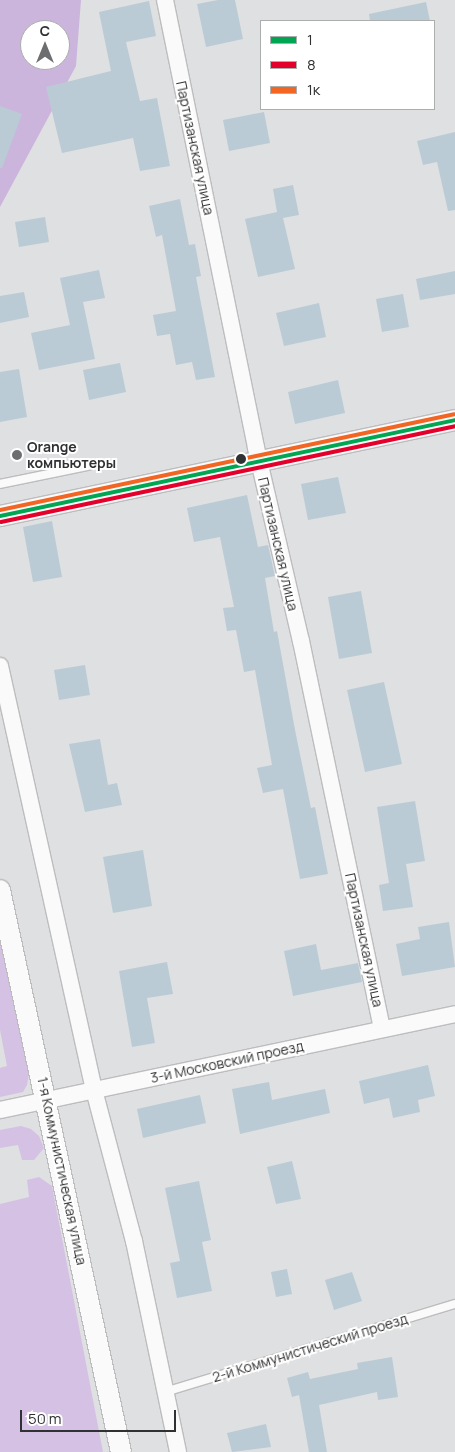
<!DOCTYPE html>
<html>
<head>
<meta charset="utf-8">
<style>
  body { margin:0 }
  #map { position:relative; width:455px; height:1452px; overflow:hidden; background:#dfe0e2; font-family:Manrope,sans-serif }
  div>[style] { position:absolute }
  .green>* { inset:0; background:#d5c1e3 }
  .forest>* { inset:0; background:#ccb5dc }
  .building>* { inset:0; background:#bacbd5 }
  .roads { filter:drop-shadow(1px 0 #bdbdbf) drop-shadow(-1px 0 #bdbdbf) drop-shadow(0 1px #bdbdbf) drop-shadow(0 -1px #bdbdbf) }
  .service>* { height:8px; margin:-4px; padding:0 4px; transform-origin:4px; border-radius:4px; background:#fafafb }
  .minor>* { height:16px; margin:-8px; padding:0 8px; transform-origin:8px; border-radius:8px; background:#fafafb }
  .tertiary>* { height:20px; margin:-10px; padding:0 10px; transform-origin:10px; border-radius:10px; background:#fafafb }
  .bus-1>* { height:4px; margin:-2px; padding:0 2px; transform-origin:2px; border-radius:2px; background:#00a651 }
  .bus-2>* { height:4px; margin:-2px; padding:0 2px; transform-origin:2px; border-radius:2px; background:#e4002b }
  .bus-3>* { height:4px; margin:-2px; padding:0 2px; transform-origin:2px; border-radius:2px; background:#f26522 }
  .dots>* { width:14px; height:14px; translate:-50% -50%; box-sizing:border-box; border:2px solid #fff; border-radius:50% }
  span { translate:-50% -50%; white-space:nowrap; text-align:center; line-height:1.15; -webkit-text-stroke:4px #fff; paint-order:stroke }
  .street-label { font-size:14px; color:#303132 }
  .poi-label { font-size:14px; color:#303132; font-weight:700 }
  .left { translate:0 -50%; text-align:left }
  .legend { position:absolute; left:260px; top:20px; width:175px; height:90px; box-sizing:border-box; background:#fff; border:1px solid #acadad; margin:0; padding:6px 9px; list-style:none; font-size:15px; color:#303132 }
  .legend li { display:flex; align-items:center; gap:10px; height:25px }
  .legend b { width:25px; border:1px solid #acadad }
  .north { position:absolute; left:20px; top:20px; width:50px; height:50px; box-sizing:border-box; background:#fff; border:1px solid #acadad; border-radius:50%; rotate:0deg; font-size:14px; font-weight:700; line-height:20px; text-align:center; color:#303132 }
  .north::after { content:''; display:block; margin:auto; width:18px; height:22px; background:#6d6e70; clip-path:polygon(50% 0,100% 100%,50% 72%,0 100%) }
  .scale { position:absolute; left:20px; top:1410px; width:156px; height:22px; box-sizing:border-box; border:2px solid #303132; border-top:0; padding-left:6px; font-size:15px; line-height:18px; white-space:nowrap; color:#303132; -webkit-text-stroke:4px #fff; paint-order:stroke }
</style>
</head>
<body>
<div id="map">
  <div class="green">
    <div style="clip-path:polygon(0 940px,30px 1068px,27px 1085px,23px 1092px,0 1097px,0 1068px,7px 1066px,0 1030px)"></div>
    <div style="clip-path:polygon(21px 1126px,31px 1129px,39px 1136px,44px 1148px,34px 1160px,22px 1160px,18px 1145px,0 1148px,0 1130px)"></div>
    <div style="clip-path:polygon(39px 1177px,52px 1186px,103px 1452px,0 1452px,0 1204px,29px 1197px,27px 1180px)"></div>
  </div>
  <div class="forest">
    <div style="clip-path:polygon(evenodd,0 0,81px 0,76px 66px,0 207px,0 0,30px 30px,60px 30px,60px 60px,30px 60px,30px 30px)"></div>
  </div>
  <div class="building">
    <div style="clip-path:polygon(218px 0,235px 0,243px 39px,206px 47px,197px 4px)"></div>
    <div style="clip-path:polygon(149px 1px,156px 36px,126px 42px,140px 101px,157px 98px,170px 166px,140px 171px,133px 138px,62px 153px,46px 87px,111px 71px,99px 12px)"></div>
    <div style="clip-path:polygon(426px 2px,430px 21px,370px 21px,369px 14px)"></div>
    <div style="clip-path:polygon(0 106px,22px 114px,2px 168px,0 168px)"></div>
    <div style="clip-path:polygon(264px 112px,270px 143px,229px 151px,223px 120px)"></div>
    <div style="clip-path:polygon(455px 132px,455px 210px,448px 211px,437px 162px,423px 165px,417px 141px)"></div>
    <div style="clip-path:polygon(293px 185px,299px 215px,283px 218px,295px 269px,258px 277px,245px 219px,277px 212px,273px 189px)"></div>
    <div style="clip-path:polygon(180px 199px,189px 245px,195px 244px,201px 276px,196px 277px,215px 377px,196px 380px,192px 362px,176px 365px,170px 334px,157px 336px,153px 315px,176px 311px,162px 235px,156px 237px,149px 206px)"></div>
    <div style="clip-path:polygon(45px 217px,49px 242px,19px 247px,15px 222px)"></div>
    <div style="clip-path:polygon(99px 270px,105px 298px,83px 302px,95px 359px,39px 370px,31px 333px,70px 325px,60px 278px)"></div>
    <div style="clip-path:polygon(455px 271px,455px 294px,420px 300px,416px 279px)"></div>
    <div style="clip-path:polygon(24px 292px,29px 317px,0 323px,0 296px)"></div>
    <div style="clip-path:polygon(403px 294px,409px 327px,382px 332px,376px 299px)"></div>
    <div style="clip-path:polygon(319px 303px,326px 337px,284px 346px,276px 313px)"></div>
    <div style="clip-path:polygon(120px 363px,126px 392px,89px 400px,83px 370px)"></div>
    <div style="clip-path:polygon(19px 369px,27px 417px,0 422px,0 372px)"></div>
    <div style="clip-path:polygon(338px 380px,345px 413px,295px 424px,288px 392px)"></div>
    <div style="clip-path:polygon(338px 477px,346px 513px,308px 520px,301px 484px)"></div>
    <div style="clip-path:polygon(247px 495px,258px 547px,268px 545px,275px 576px,265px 578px,274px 632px,277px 631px,295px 730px,311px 808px,315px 807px,328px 874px,300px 879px,283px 789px,263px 793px,257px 768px,272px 765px,255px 670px,244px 672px,236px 630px,227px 631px,223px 608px,234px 607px,220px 537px,194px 542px,187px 508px)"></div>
    <div style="clip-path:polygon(52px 521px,62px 577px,33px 582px,23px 527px)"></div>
    <div style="clip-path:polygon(361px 591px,372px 653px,339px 659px,328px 597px)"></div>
    <div style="clip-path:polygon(85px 665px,90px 695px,59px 700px,54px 670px)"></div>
    <div style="clip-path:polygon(384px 682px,402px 764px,365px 772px,347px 690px)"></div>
    <div style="clip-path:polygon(100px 739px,108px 785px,117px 783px,122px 805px,85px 812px,69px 744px)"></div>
    <div style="clip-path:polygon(415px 801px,425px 861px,406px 864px,413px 907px,383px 911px,379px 885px,389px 883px,377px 807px)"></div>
    <div style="clip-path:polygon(143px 850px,152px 906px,113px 913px,103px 857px)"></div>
    <div style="clip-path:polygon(449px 922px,455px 967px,402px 976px,396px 944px,420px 939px,418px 927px)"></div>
    <div style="clip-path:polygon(316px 944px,321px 970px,358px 963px,362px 982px,293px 996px,284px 951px)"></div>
    <div style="clip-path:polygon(167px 962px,173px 994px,147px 998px,155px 1043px,132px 1047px,119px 971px)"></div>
    <div style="clip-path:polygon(428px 1065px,435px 1096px,418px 1100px,420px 1112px,393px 1118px,389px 1098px,364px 1104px,359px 1081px)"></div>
    <div style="clip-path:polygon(269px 1082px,272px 1100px,325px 1089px,330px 1113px,240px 1134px,232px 1089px)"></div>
    <div style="clip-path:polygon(200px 1095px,206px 1123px,143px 1138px,137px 1109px)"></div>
    <div style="clip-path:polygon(292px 1161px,301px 1199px,276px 1204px,267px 1167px)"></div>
    <div style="clip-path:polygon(199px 1181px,211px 1240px,202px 1242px,212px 1291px,177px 1298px,170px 1263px,180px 1261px,165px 1188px)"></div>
    <div style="clip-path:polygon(287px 1269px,292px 1294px,276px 1297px,271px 1272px)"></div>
    <div style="clip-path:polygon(352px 1272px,362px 1301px,334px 1310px,325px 1280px)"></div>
    <div style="clip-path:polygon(392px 1357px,398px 1397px,378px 1400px,377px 1392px,319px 1405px,327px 1452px,309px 1452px,299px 1395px,292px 1397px,287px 1378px,308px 1372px,310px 1379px,358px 1369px,357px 1363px)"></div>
    <div style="clip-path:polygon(266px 1424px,271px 1447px,232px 1452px,227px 1433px)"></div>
  </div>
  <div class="roads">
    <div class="service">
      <div style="left:0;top:484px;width:90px;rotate:-11.6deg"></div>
      <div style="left:165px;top:1392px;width:303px;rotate:-16.9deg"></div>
    </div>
    <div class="minor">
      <div style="left:165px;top:0;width:457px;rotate:78.5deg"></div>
      <div style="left:256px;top:448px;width:198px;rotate:76.9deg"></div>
      <div style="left:301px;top:641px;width:396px;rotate:78.2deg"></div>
      <div style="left:0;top:666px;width:434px;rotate:77.5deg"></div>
      <div style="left:94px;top:1090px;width:156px;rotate:75.2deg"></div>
      <div style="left:134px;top:1241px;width:216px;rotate:78.2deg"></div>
      <div style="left:0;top:1110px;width:465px;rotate:-11.9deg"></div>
    </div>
    <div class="tertiary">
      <div style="left:0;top:516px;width:465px;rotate:-11.9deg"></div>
      <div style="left:0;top:890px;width:575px;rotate:77.85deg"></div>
    </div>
  </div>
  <div class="bus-1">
    <div style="left:0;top:516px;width:465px;rotate:-11.9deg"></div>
  </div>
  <div class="bus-2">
    <div style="left:1px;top:522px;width:464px;rotate:-11.9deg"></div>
  </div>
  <div class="bus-3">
    <div style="left:0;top:510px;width:464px;rotate:-11.9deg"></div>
  </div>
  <div class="dots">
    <div style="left:17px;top:455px;background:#6d6e70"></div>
    <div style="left:241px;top:459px;background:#303132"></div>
  </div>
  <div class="street-label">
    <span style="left:195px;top:148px;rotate:78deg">Партизанская улица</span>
    <span style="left:278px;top:544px;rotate:77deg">Партизанская улица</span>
    <span style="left:364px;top:940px;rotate:78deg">Партизанская улица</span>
    <span style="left:227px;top:1062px;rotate:-12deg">3-й Московский проезд</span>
    <span style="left:62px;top:1171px;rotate:78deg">1-я Коммунистическая улица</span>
    <span style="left:310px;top:1348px;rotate:-17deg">2-й Коммунистический проезд</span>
  </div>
  <div class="poi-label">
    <span class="left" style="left:27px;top:455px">Orange<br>компьютеры</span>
  </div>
  <ul class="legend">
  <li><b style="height:6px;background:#00a651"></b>1</li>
  <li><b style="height:6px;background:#e4002b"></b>8</li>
  <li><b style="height:6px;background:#f26522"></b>1к</li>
  </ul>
  <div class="north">С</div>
  <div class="scale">50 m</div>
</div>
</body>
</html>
